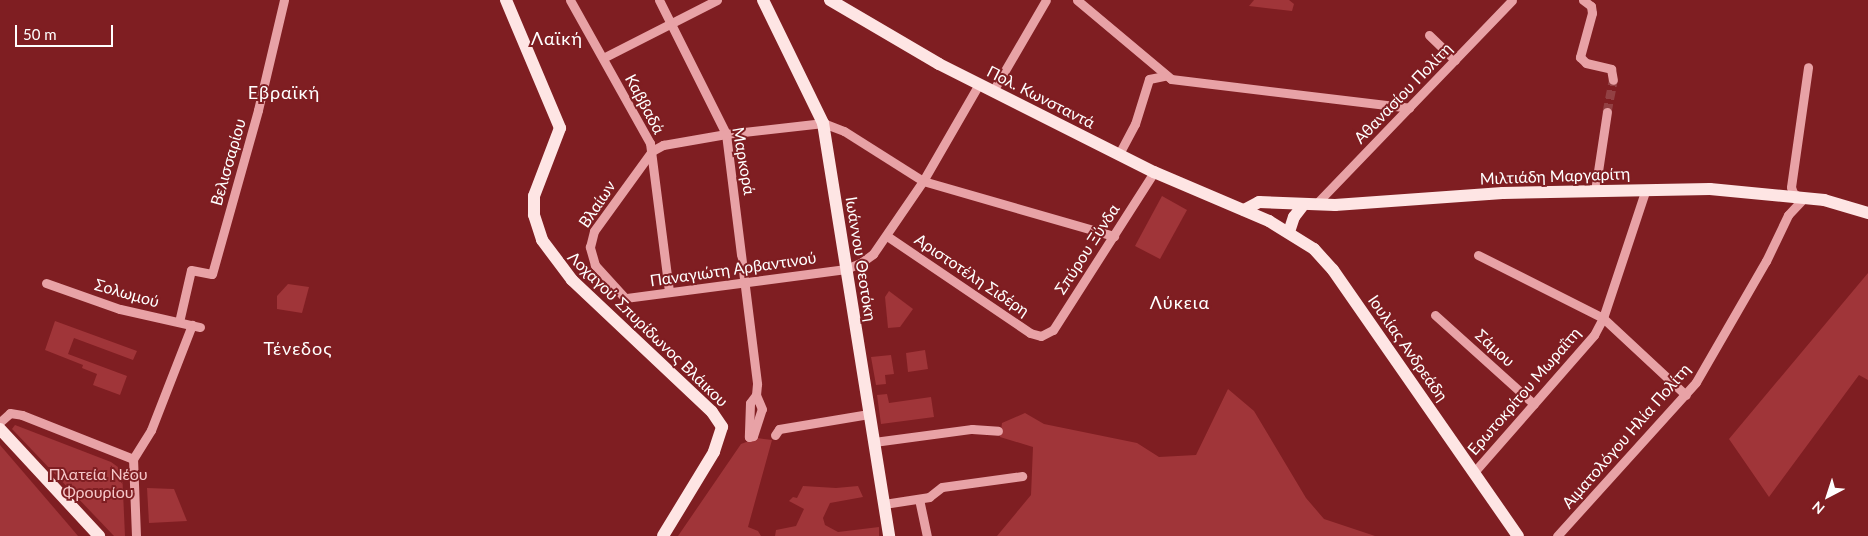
<!DOCTYPE html>
<html>
<head>
<meta charset="utf-8">
<style>
  body { margin:0 }
  #map { position:relative; width:1868px; height:536px; overflow:hidden; background:#7f1e22; font-family:Lato,sans-serif }
  div>[style] { position:absolute }
  .green>* { inset:0; background:#a03539 }
  .minor-tunnel>* { height:9px; margin-top:-4.5px; transform-origin:0; background:repeating-linear-gradient(90deg,#924043 0 9px,transparent 0 13.5px) }
  .minor>* { height:9px; margin:-4.5px; padding:0 4.5px; transform-origin:4.5px; border-radius:4.5px; background:#e8a2a6 }
  .major>* { height:12px; margin:-6px; padding:0 6px; transform-origin:6px; border-radius:6px; background:#fee5e4 }
  span { translate:-50% -50%; white-space:nowrap; text-align:center; line-height:1.15; -webkit-text-stroke:4px #7f1e22; paint-order:stroke }
  .street-label { font-size:16px; color:#fff }
  .park-label { font-size:16px; color:#f6c6c8 }
  .neighbourhood-label { font-size:18px; color:#fff; letter-spacing:1px }
  .north { position:absolute; left:1803px; top:471px; width:50px; height:50px; -webkit-text-stroke:4px #7f1e22; paint-order:stroke; rotate:220deg; font-size:14px; font-weight:700; line-height:20px; text-align:center; color:#fff }
  .north::after { content:''; display:block; margin:auto; width:18px; height:22px; background:#fff; clip-path:polygon(50% 0,100% 100%,50% 72%,0 100%) }
  .scale { position:absolute; left:15px; top:25px; width:98px; height:22px; box-sizing:border-box; border:2px solid #fff; border-top:0; padding-left:6px; font-size:15px; line-height:18px; white-space:nowrap; color:#fff; -webkit-text-stroke:4px #7f1e22; paint-order:stroke }
</style>
</head>
<body>
<div id="map">
  <div class="green">
    <div style="clip-path:polygon(1254px 0,1289px 0,1294px 4px,1292px 11px,1249px 6px)"></div>
    <div style="clip-path:polygon(1162px 196px,1187px 210px,1160px 259px,1135px 246px)"></div>
    <div style="clip-path:polygon(1868px 273px,1868px 380px,1859px 375px,1769px 497px,1729px 439px)"></div>
    <div style="clip-path:polygon(288px 284px,309px 287px,302px 313px,277px 309px,277px 296px)"></div>
    <div style="clip-path:polygon(889px 291px,913px 309px,900px 327px,888px 328px,885px 297px)"></div>
    <div style="clip-path:polygon(55px 321px,137px 351px,133px 360px,74px 338px,68px 354px,127px 376px,120px 395px,93px 385px,97px 374px,82px 368px,83px 365px,45px 350px)"></div>
    <div style="clip-path:polygon(925px 350px,928px 369px,908px 372px,906px 353px)"></div>
    <div style="clip-path:polygon(891px 355px,894px 374px,885px 375px,886px 384px,876px 385px,871px 357px)"></div>
    <div style="clip-path:polygon(1228px 389px,1254px 411px,1306px 498px,1324px 519px,1375px 536px,997px 536px,1031px 495px,1033px 447px,1000px 437px,1002px 423px,1025px 413px,1044px 424px,1137px 443px,1159px 457px,1196px 455px)"></div>
    <div style="clip-path:polygon(887px 394px,889px 403px,931px 397px,934px 417px,881px 424px,877px 395px)"></div>
    <div style="clip-path:polygon(15px 425px,111px 462px,122px 470px,125px 536px,114px 536px,12px 429px)"></div>
    <div style="clip-path:polygon(757px 438px,772px 440px,748px 527px,758px 531px,761px 536px,678px 536px,741px 444px)"></div>
    <div style="clip-path:polygon(0 445px,67px 523px,78px 536px,0 536px)"></div>
    <div style="clip-path:polygon(803px 486px,836px 488px,858px 486px,863px 497px,830px 503px,823px 518px,825px 525px,838px 532px,879px 527px,879px 536px,775px 536px,776px 530px,796px 526px,804px 509px,789px 501px,793px 497px,797px 498px)"></div>
    <div style="clip-path:polygon(147px 488px,174px 489px,187px 521px,149px 523px)"></div>
  </div>
  <div class="minor-tunnel">
    <div style="left:1607px;top:112px;width:33px;rotate:-79deg"></div>
  </div>
  <div class="minor">
    <div style="left:570px;top:0;width:164px;rotate:60.8deg"></div>
    <div style="left:650px;top:143px;width:150px;rotate:82.7deg"></div>
    <div style="left:659px;top:0;width:150px;rotate:63.4deg"></div>
    <div style="left:726px;top:134px;width:252px;rotate:82.9deg"></div>
    <div style="left:757px;top:384px;width:11px;rotate:95deg"></div>
    <div style="left:756px;top:395px;width:10px;rotate:127deg"></div>
    <div style="left:750px;top:403px;width:34px;rotate:92deg"></div>
    <div style="left:749px;top:437px;width:4px;rotate:-14deg"></div>
    <div style="left:753px;top:436px;width:28px;rotate:-72deg"></div>
    <div style="left:762px;top:409px;width:15px;rotate:-113deg"></div>
    <div style="left:1077px;top:0;width:123px;rotate:40deg"></div>
    <div style="left:1171px;top:79px;width:240px;rotate:6.9deg"></div>
    <div style="left:1583px;top:0;width:10px;rotate:37deg"></div>
    <div style="left:1591px;top:6px;width:7px;rotate:82deg"></div>
    <div style="left:1592px;top:13px;width:46px;rotate:105.3deg"></div>
    <div style="left:1580px;top:57px;width:8px;rotate:45deg"></div>
    <div style="left:1586px;top:63px;width:26px;rotate:13deg"></div>
    <div style="left:1611px;top:69px;width:11px;rotate:80deg"></div>
    <div style="left:1429px;top:35px;width:36px;rotate:44deg"></div>
    <div style="left:603px;top:58px;width:128px;rotate:-27deg"></div>
    <div style="left:979px;top:84px;width:112px;rotate:120deg"></div>
    <div style="left:923px;top:181px;width:88px;rotate:124.4deg"></div>
    <div style="left:873px;top:254px;width:14px;rotate:144deg"></div>
    <div style="left:862px;top:262px;width:17px;rotate:156deg"></div>
    <div style="left:846px;top:269px;width:223px;rotate:172.5deg"></div>
    <div style="left:625px;top:298px;width:45px;rotate:-132.3deg"></div>
    <div style="left:595px;top:265px;width:19px;rotate:-106deg"></div>
    <div style="left:590px;top:247px;width:16px;rotate:-76deg"></div>
    <div style="left:594px;top:231px;width:99px;rotate:-54.1deg"></div>
    <div style="left:652px;top:151px;width:13px;rotate:-29deg"></div>
    <div style="left:663px;top:145px;width:64px;rotate:-9.9deg"></div>
    <div style="left:726px;top:134px;width:98px;rotate:-6.5deg"></div>
    <div style="left:823px;top:123px;width:22px;rotate:21deg"></div>
    <div style="left:844px;top:131px;width:93px;rotate:32.3deg"></div>
    <div style="left:923px;top:181px;width:199px;rotate:16.1deg"></div>
    <div style="left:993px;top:91px;width:105px;rotate:-59.8deg"></div>
    <div style="left:1119px;top:154px;width:34px;rotate:-62deg"></div>
    <div style="left:1135px;top:124px;width:47px;rotate:-72.7deg"></div>
    <div style="left:1149px;top:79px;width:16px;rotate:-11deg"></div>
    <div style="left:1595px;top:191px;width:80px;rotate:-81.4deg"></div>
    <div style="left:1315px;top:205px;width:284px;rotate:-46.1deg"></div>
    <div style="left:887px;top:236px;width:173px;rotate:34.1deg"></div>
    <div style="left:1030px;top:333px;width:11px;rotate:15deg"></div>
    <div style="left:1041px;top:336px;width:13px;rotate:-27deg"></div>
    <div style="left:1053px;top:330px;width:188px;rotate:-57.4deg"></div>
    <div style="left:1478px;top:255px;width:140px;rotate:26.7deg"></div>
    <div style="left:1603px;top:318px;width:113px;rotate:42.9deg"></div>
    <div style="left:46px;top:283px;width:78px;rotate:19.4deg"></div>
    <div style="left:120px;top:309px;width:82px;rotate:12.7deg"></div>
    <div style="left:1435px;top:315px;width:133px;rotate:42deg"></div>
    <div style="left:179px;top:322px;width:53px;rotate:-77deg"></div>
    <div style="left:191px;top:270px;width:21px;rotate:11deg"></div>
    <div style="left:212px;top:274px;width:170px;rotate:-74.3deg"></div>
    <div style="left:258px;top:110px;width:113px;rotate:-76.7deg"></div>
    <div style="left:0;top:422px;width:13px;rotate:-42deg"></div>
    <div style="left:10px;top:413px;width:12px;rotate:9deg"></div>
    <div style="left:22px;top:415px;width:119px;rotate:21.6deg"></div>
    <div style="left:775px;top:435px;width:7px;rotate:-56deg"></div>
    <div style="left:779px;top:429px;width:91px;rotate:-9.5deg"></div>
    <div style="left:874px;top:442px;width:99px;rotate:-7.6deg"></div>
    <div style="left:972px;top:429px;width:26px;rotate:4deg"></div>
    <div style="left:1475px;top:471px;width:181px;rotate:-48.8deg"></div>
    <div style="left:1594px;top:335px;width:19px;rotate:-62deg"></div>
    <div style="left:1603px;top:318px;width:136px;rotate:-71.6deg"></div>
    <div style="left:919px;top:499px;width:38px;rotate:78deg"></div>
    <div style="left:884px;top:504px;width:46px;rotate:-8.8deg"></div>
    <div style="left:929px;top:497px;width:16px;rotate:-38deg"></div>
    <div style="left:942px;top:487px;width:81px;rotate:-7.8deg"></div>
    <div style="left:136px;top:536px;width:77px;rotate:-92.2deg"></div>
    <div style="left:133px;top:459px;width:34px;rotate:-58deg"></div>
    <div style="left:151px;top:430px;width:113px;rotate:-68.7deg"></div>
    <div style="left:1557px;top:536px;width:207px;rotate:-47.9deg"></div>
    <div style="left:1696px;top:382px;width:140px;rotate:-60deg"></div>
    <div style="left:1766px;top:261px;width:51px;rotate:-64.4deg"></div>
    <div style="left:1788px;top:215px;width:22px;rotate:-47deg"></div>
    <div style="left:1803px;top:199px;width:12px;rotate:-149deg"></div>
    <div style="left:1793px;top:193px;width:6px;rotate:-108deg"></div>
    <div style="left:1791px;top:187px;width:121px;rotate:-81.9deg"></div>
  </div>
  <div class="major">
    <div style="left:506px;top:0;width:139px;rotate:67.1deg"></div>
    <div style="left:560px;top:128px;width:73px;rotate:110.9deg"></div>
    <div style="left:534px;top:196px;width:19px;rotate:90deg"></div>
    <div style="left:534px;top:215px;width:26px;rotate:72deg"></div>
    <div style="left:542px;top:240px;width:50px;rotate:53.1deg"></div>
    <div style="left:572px;top:280px;width:192px;rotate:43.3deg"></div>
    <div style="left:712px;top:412px;width:18px;rotate:56deg"></div>
    <div style="left:722px;top:427px;width:26px;rotate:108deg"></div>
    <div style="left:714px;top:452px;width:98px;rotate:121.3deg"></div>
    <div style="left:763px;top:0;width:137px;rotate:64deg"></div>
    <div style="left:823px;top:123px;width:418px;rotate:80.9deg"></div>
    <div style="left:830px;top:0;width:126px;rotate:30.4deg"></div>
    <div style="left:939px;top:64px;width:241px;rotate:26.7deg"></div>
    <div style="left:1154px;top:172px;width:125px;rotate:23.1deg"></div>
    <div style="left:1269px;top:221px;width:53px;rotate:31.9deg"></div>
    <div style="left:1314px;top:249px;width:28px;rotate:48deg"></div>
    <div style="left:1333px;top:270px;width:324px;rotate:55.2deg"></div>
    <div style="left:1244px;top:210px;width:17px;rotate:-28deg"></div>
    <div style="left:1259px;top:202px;width:76px;rotate:2.3deg"></div>
    <div style="left:1335px;top:205px;width:168px;rotate:-4.1deg"></div>
    <div style="left:1503px;top:193px;width:207px;rotate:-1.1deg"></div>
    <div style="left:1710px;top:189px;width:115px;rotate:5.5deg"></div>
    <div style="left:1824px;top:200px;width:46px;rotate:16.5deg"></div>
    <div style="left:1289px;top:232px;width:16px;rotate:-72deg"></div>
    <div style="left:1294px;top:217px;width:15px;rotate:-53deg"></div>
    <div style="left:0;top:429px;width:146px;rotate:47.2deg"></div>
  </div>
  <div class="street-label">
    <span style="left:1403px;top:93px;rotate:-46deg">Αθανασίου Πολίτη</span>
    <span style="left:1041px;top:97px;rotate:27deg">Πολ. Κωνσταντά</span>
    <span style="left:645px;top:104px;rotate:62deg">Καββαδά</span>
    <span style="left:744px;top:161px;rotate:80deg">Μαρκορά</span>
    <span style="left:228px;top:162px;rotate:-74deg">Βελισσαρίου</span>
    <span style="left:1555px;top:176px;rotate:-2deg">Μιλτιάδη Μαργαρίτη</span>
    <span style="left:597px;top:204px;rotate:-56deg">Βλαίων</span>
    <span style="left:1087px;top:249px;rotate:-57deg">Σπύρου Ξύνδα</span>
    <span style="left:861px;top:259px;rotate:81deg">Ιωάννου Θεοτόκη</span>
    <span style="left:733px;top:269px;rotate:-8deg">Παναγιώτη Αρβαντινού</span>
    <span style="left:972px;top:275px;rotate:34deg">Αριστοτέλη Σιδέρη</span>
    <span style="left:127px;top:293px;rotate:16deg">Σολωμού</span>
    <span style="left:648px;top:329px;rotate:44deg">Λοχαγού Σπυρίδωνος Βλάικου</span>
    <span style="left:1408px;top:348px;rotate:55deg">Ιουλίας Ανδρεάδη</span>
    <span style="left:1495px;top:348px;rotate:42deg">Σάμου</span>
    <span style="left:1524px;top:391px;rotate:-49deg">Ερωτοκρίτου Μωραΐτη</span>
    <span style="left:1626px;top:436px;rotate:-49deg">Αιματολόγου Ηλία Πολίτη</span>
  </div>
  <div class="park-label">
    <span style="left:98px;top:483px">Πλατεία Νέου<br>Φρουρίου</span>
  </div>
  <div class="neighbourhood-label">
    <span style="left:557px;top:38px">Λαϊκή</span>
    <span style="left:284px;top:92px">Εβραϊκή</span>
    <span style="left:1180px;top:302px">Λύκεια</span>
    <span style="left:298px;top:348px">Τένεδος</span>
  </div>
  <div class="north">N</div>
  <div class="scale">50 m</div>
</div>
</body>
</html>
